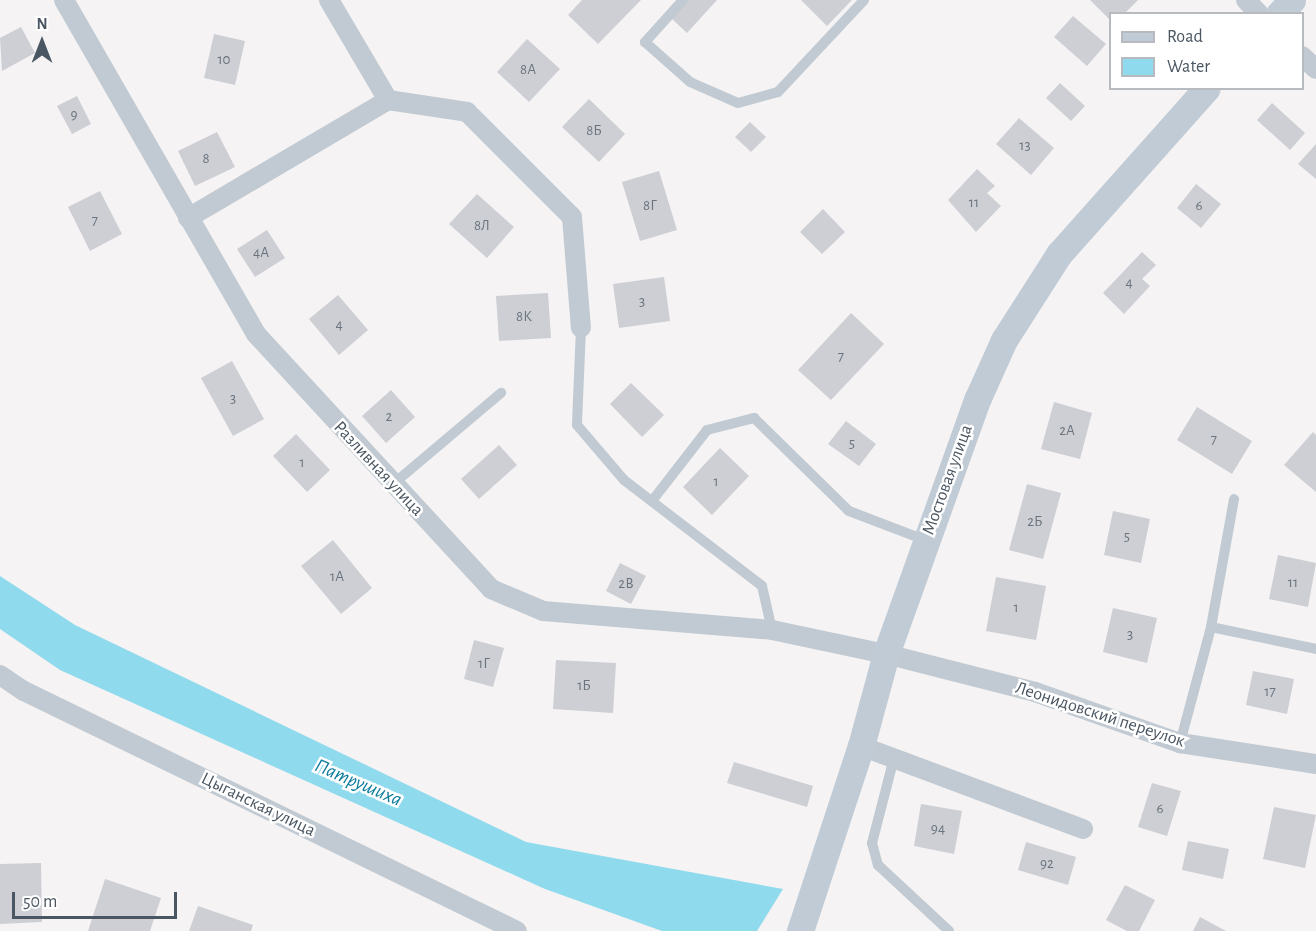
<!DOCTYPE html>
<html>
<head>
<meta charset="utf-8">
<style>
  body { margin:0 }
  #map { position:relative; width:1316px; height:931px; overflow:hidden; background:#f5f3f3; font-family:"Alegreya Sans",sans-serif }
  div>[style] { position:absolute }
  .water>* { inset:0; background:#90daee }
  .building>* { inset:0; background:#cdcfd5 }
  .lane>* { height:10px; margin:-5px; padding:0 5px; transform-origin:5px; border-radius:5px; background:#c1cad2 }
  .street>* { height:20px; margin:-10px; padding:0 10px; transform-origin:10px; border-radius:10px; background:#c1cad2 }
  .secondary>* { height:27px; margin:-13.5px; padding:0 13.5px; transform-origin:13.5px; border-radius:13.5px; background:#c1cbd6 }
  span { translate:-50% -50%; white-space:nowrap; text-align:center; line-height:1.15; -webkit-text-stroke:5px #fff; paint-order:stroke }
  .number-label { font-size:15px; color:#6b747e }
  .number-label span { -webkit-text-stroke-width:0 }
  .street-label { font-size:18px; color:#4a5661 }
  .water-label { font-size:20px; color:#0c7c9b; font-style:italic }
  .legend { position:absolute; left:1109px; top:12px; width:195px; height:78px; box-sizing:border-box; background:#fff; border:2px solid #b7bbc0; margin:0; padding:8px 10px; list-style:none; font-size:18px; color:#4a5661 }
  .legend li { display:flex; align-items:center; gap:12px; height:30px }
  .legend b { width:30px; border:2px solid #b7bbc0 }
  .north { position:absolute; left:12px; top:12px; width:60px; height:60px; -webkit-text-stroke:4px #fff; paint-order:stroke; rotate:0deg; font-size:16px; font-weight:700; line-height:24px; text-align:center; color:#4a5661 }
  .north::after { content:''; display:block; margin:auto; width:21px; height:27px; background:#4a5661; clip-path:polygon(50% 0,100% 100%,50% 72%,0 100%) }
  .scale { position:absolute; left:12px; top:892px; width:165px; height:27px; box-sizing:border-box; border:3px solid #4a5661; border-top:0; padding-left:8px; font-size:18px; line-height:21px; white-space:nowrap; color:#4a5661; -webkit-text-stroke:4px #fff; paint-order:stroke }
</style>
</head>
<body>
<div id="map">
  <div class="water">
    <div style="clip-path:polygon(0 576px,75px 625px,526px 842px,783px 889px,757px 931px,662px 931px,545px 889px,60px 670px,0 629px)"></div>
  </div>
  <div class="building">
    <div style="clip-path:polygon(582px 0,641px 0,598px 44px,568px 15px)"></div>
    <div style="clip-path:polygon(688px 0,717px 0,687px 33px,671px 18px)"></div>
    <div style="clip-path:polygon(801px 0,852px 0,827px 26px)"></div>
    <div style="clip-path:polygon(1090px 0,1138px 0,1124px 14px,1110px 14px,1110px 20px)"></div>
    <div style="clip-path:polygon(1073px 16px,1106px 44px,1087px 66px,1054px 37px)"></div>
    <div style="clip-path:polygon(21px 27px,35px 53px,2px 71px,0 38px)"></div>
    <div style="clip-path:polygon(214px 34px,245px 41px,235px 85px,204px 78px)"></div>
    <div style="clip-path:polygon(527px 39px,560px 69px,529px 102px,497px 72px)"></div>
    <div style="clip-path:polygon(1060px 83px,1085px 106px,1071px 121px,1046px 98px)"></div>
    <div style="clip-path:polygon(77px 96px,91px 124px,72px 134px,57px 106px)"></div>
    <div style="clip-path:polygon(589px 99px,625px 134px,599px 162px,562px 127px)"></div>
    <div style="clip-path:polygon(1272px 103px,1305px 133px,1290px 150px,1257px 120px)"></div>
    <div style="clip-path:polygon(1019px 118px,1054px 148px,1031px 175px,996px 144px)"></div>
    <div style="clip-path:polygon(750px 122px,766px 137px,751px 152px,735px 137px)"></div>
    <div style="clip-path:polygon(217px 132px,235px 167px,195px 186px,178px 151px)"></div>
    <div style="clip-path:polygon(1316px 144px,1316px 179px,1298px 164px)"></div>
    <div style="clip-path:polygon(977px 169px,995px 186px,987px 193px,1001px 206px,976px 232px,948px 200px)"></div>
    <div style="clip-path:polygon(659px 171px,677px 230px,640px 241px,622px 182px)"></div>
    <div style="clip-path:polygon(1196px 184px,1221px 204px,1201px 228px,1177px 208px)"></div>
    <div style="clip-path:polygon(100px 191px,122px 234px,90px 251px,68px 207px)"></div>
    <div style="clip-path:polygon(477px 194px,514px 227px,487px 258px,449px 224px)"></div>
    <div style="clip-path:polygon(823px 209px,845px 232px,822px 254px,800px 232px)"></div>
    <div style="clip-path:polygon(267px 230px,285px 258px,255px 277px,237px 249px)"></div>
    <div style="clip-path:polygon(1142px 252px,1156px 265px,1142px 279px,1150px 286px,1124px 314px,1103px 293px)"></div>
    <div style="clip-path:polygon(664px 277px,670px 321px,619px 328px,613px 284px)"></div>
    <div style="clip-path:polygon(548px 293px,551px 338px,499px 341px,496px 296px)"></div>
    <div style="clip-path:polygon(338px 295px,368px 330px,339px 355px,309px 319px)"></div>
    <div style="clip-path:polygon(851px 313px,884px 344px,831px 400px,798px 370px)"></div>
    <div style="clip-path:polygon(232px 361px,264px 419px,233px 436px,201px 378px)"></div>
    <div style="clip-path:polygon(631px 383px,664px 415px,642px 437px,610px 404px)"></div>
    <div style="clip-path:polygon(391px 390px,415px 417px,386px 443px,362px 416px)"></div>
    <div style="clip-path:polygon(1054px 402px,1092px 413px,1080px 459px,1041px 449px)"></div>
    <div style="clip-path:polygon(1197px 407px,1252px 441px,1232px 474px,1177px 440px)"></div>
    <div style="clip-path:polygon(846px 421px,876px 444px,859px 466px,828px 444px)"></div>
    <div style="clip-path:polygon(1313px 432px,1316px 435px,1316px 492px,1284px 465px)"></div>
    <div style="clip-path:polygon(296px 434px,330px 470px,307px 492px,273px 456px)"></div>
    <div style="clip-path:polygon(499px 445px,517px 465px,479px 499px,461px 479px)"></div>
    <div style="clip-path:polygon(720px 448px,749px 476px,712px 515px,683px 487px)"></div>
    <div style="clip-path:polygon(1027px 484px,1061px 493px,1043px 559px,1009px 550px)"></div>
    <div style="clip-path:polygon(1113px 511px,1150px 519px,1141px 563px,1104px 555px)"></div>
    <div style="clip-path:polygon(333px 540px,372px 588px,341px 614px,301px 566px)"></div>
    <div style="clip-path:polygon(1278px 555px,1316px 563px,1308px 607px,1269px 599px)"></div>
    <div style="clip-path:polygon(620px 563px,646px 576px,631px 604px,606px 591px)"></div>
    <div style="clip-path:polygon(996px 577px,1046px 586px,1036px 640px,986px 631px)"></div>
    <div style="clip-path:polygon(1113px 608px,1157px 618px,1147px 663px,1103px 652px)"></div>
    <div style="clip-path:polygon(474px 640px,504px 648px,493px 687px,464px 679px)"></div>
    <div style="clip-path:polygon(556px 660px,616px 663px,613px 713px,553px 709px)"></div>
    <div style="clip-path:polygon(1253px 671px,1294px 679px,1287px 714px,1246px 705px)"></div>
    <div style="clip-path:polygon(734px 762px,813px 786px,807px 807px,727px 783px)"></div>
    <div style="clip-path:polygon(1152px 783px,1181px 791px,1167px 836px,1138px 827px)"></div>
    <div style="clip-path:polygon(921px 804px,962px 811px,954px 854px,914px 846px)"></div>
    <div style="clip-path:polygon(1274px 807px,1316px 815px,1305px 868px,1263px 859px)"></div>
    <div style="clip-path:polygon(1188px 841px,1229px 849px,1223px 879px,1182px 870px)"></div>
    <div style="clip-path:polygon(1026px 842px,1076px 857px,1068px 885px,1018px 870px)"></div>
    <div style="clip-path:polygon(41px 863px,42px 922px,0 924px,0 864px)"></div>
    <div style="clip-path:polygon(105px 879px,161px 898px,150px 931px,88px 931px)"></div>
    <div style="clip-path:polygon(1125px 885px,1155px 900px,1139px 931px,1127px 931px,1106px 920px)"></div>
    <div style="clip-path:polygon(198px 906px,253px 925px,251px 931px,189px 931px)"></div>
    <div style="clip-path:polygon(1200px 917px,1226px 931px,1193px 931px)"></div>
  </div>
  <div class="lane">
    <div style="left:683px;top:0;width:57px;rotate:132.1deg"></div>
    <div style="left:645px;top:42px;width:60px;rotate:41.6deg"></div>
    <div style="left:690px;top:82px;width:52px;rotate:23.6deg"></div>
    <div style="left:738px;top:103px;width:41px;rotate:-15.4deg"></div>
    <div style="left:778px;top:92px;width:126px;rotate:-46.9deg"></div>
    <div style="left:581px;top:328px;width:97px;rotate:92.4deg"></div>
    <div style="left:577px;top:425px;width:72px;rotate:49.5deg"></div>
    <div style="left:624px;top:480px;width:174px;rotate:37.5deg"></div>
    <div style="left:762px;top:586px;width:45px;rotate:77.2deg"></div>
    <div style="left:392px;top:485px;width:143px;rotate:-40.2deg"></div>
    <div style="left:652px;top:501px;width:90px;rotate:-52.2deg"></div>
    <div style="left:707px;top:430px;width:49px;rotate:-14.3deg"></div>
    <div style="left:754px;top:418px;width:133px;rotate:44.4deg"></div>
    <div style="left:849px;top:511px;width:81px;rotate:20.9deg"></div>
    <div style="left:1211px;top:627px;width:107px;rotate:11.8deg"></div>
    <div style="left:1180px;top:743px;width:120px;rotate:-75deg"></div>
    <div style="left:1211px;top:627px;width:130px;rotate:-79.8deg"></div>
    <div style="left:894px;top:758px;width:88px;rotate:104.5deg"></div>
    <div style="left:872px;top:843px;width:23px;rotate:75deg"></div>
    <div style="left:878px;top:865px;width:97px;rotate:42.9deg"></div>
  </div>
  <div class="street">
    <div style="left:64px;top:0;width:385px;rotate:60.1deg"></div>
    <div style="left:256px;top:334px;width:347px;rotate:47.3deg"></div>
    <div style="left:491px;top:589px;width:56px;rotate:22.9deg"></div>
    <div style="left:543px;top:611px;width:230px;rotate:4.7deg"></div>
    <div style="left:772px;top:630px;width:116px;rotate:11.9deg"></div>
    <div style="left:886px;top:654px;width:154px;rotate:14.3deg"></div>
    <div style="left:1035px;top:692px;width:154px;rotate:19.4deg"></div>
    <div style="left:1180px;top:743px;width:138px;rotate:8.8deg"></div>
    <div style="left:329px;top:0;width:116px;rotate:59.5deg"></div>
    <div style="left:1246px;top:0;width:19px;rotate:47deg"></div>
    <div style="left:1302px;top:56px;width:19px;rotate:43deg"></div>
    <div style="left:188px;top:218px;width:232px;rotate:-30.5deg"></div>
    <div style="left:388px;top:100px;width:80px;rotate:8.6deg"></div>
    <div style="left:467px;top:112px;width:148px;rotate:45deg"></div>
    <div style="left:572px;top:217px;width:111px;rotate:85.4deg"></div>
    <div style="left:0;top:675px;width:29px;rotate:34deg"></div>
    <div style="left:24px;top:691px;width:548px;rotate:25.96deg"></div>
    <div style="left:861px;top:746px;width:237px;rotate:20.5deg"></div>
  </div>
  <div class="secondary">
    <div style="left:1279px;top:14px;width:19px;rotate:-47deg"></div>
    <div style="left:800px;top:931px;width:195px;rotate:-71.8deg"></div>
    <div style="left:861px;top:746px;width:95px;rotate:-74.8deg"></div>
    <div style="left:886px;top:654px;width:270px;rotate:-70.3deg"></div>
    <div style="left:977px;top:400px;width:66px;rotate:-65.8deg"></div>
    <div style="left:1004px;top:340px;width:102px;rotate:-57.4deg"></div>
    <div style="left:1059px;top:254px;width:222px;rotate:-48.3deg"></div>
  </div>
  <div class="number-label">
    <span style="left:224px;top:60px">10</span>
    <span style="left:528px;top:70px">8А</span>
    <span style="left:74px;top:115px">9</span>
    <span style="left:594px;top:131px">8Б</span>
    <span style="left:1025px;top:146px">13</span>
    <span style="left:206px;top:159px">8</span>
    <span style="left:974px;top:203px">11</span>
    <span style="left:650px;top:206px">8Г</span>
    <span style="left:1199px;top:206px">6</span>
    <span style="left:95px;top:221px">7</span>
    <span style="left:482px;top:226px">8Л</span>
    <span style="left:261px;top:253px">4А</span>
    <span style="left:1129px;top:283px">4</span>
    <span style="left:642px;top:302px">3</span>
    <span style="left:524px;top:317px">8К</span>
    <span style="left:339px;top:325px">4</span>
    <span style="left:841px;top:357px">7</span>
    <span style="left:233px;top:399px">3</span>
    <span style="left:389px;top:417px">2</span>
    <span style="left:1067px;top:431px">2А</span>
    <span style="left:1214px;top:440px">7</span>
    <span style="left:852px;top:444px">5</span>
    <span style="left:302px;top:463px">1</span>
    <span style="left:716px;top:482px">1</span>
    <span style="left:1035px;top:522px">2Б</span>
    <span style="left:1127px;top:537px">5</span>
    <span style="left:337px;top:577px">1А</span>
    <span style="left:1293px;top:583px">11</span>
    <span style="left:626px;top:584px">2В</span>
    <span style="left:1016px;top:608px">1</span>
    <span style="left:1130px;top:635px">3</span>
    <span style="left:484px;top:664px">1Г</span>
    <span style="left:584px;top:686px">1Б</span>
    <span style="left:1270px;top:692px">17</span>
    <span style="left:1160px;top:809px">6</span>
    <span style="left:938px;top:829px">94</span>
    <span style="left:1047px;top:864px">92</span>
  </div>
  <div class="street-label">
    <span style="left:378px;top:469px;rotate:47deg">Разливная улица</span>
    <span style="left:948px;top:480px;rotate:-70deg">Мостовая улица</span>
    <span style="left:1100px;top:715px;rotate:18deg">Леонидовский переулок</span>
    <span style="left:258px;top:805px;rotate:26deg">Цыганская улица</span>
  </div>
  <div class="water-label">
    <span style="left:358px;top:783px;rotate:23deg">Патрушиха</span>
  </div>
  <ul class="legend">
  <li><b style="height:8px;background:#c1cbd6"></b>Road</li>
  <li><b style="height:16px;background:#90daee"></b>Water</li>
  </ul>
  <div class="north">N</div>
  <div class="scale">50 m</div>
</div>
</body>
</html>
